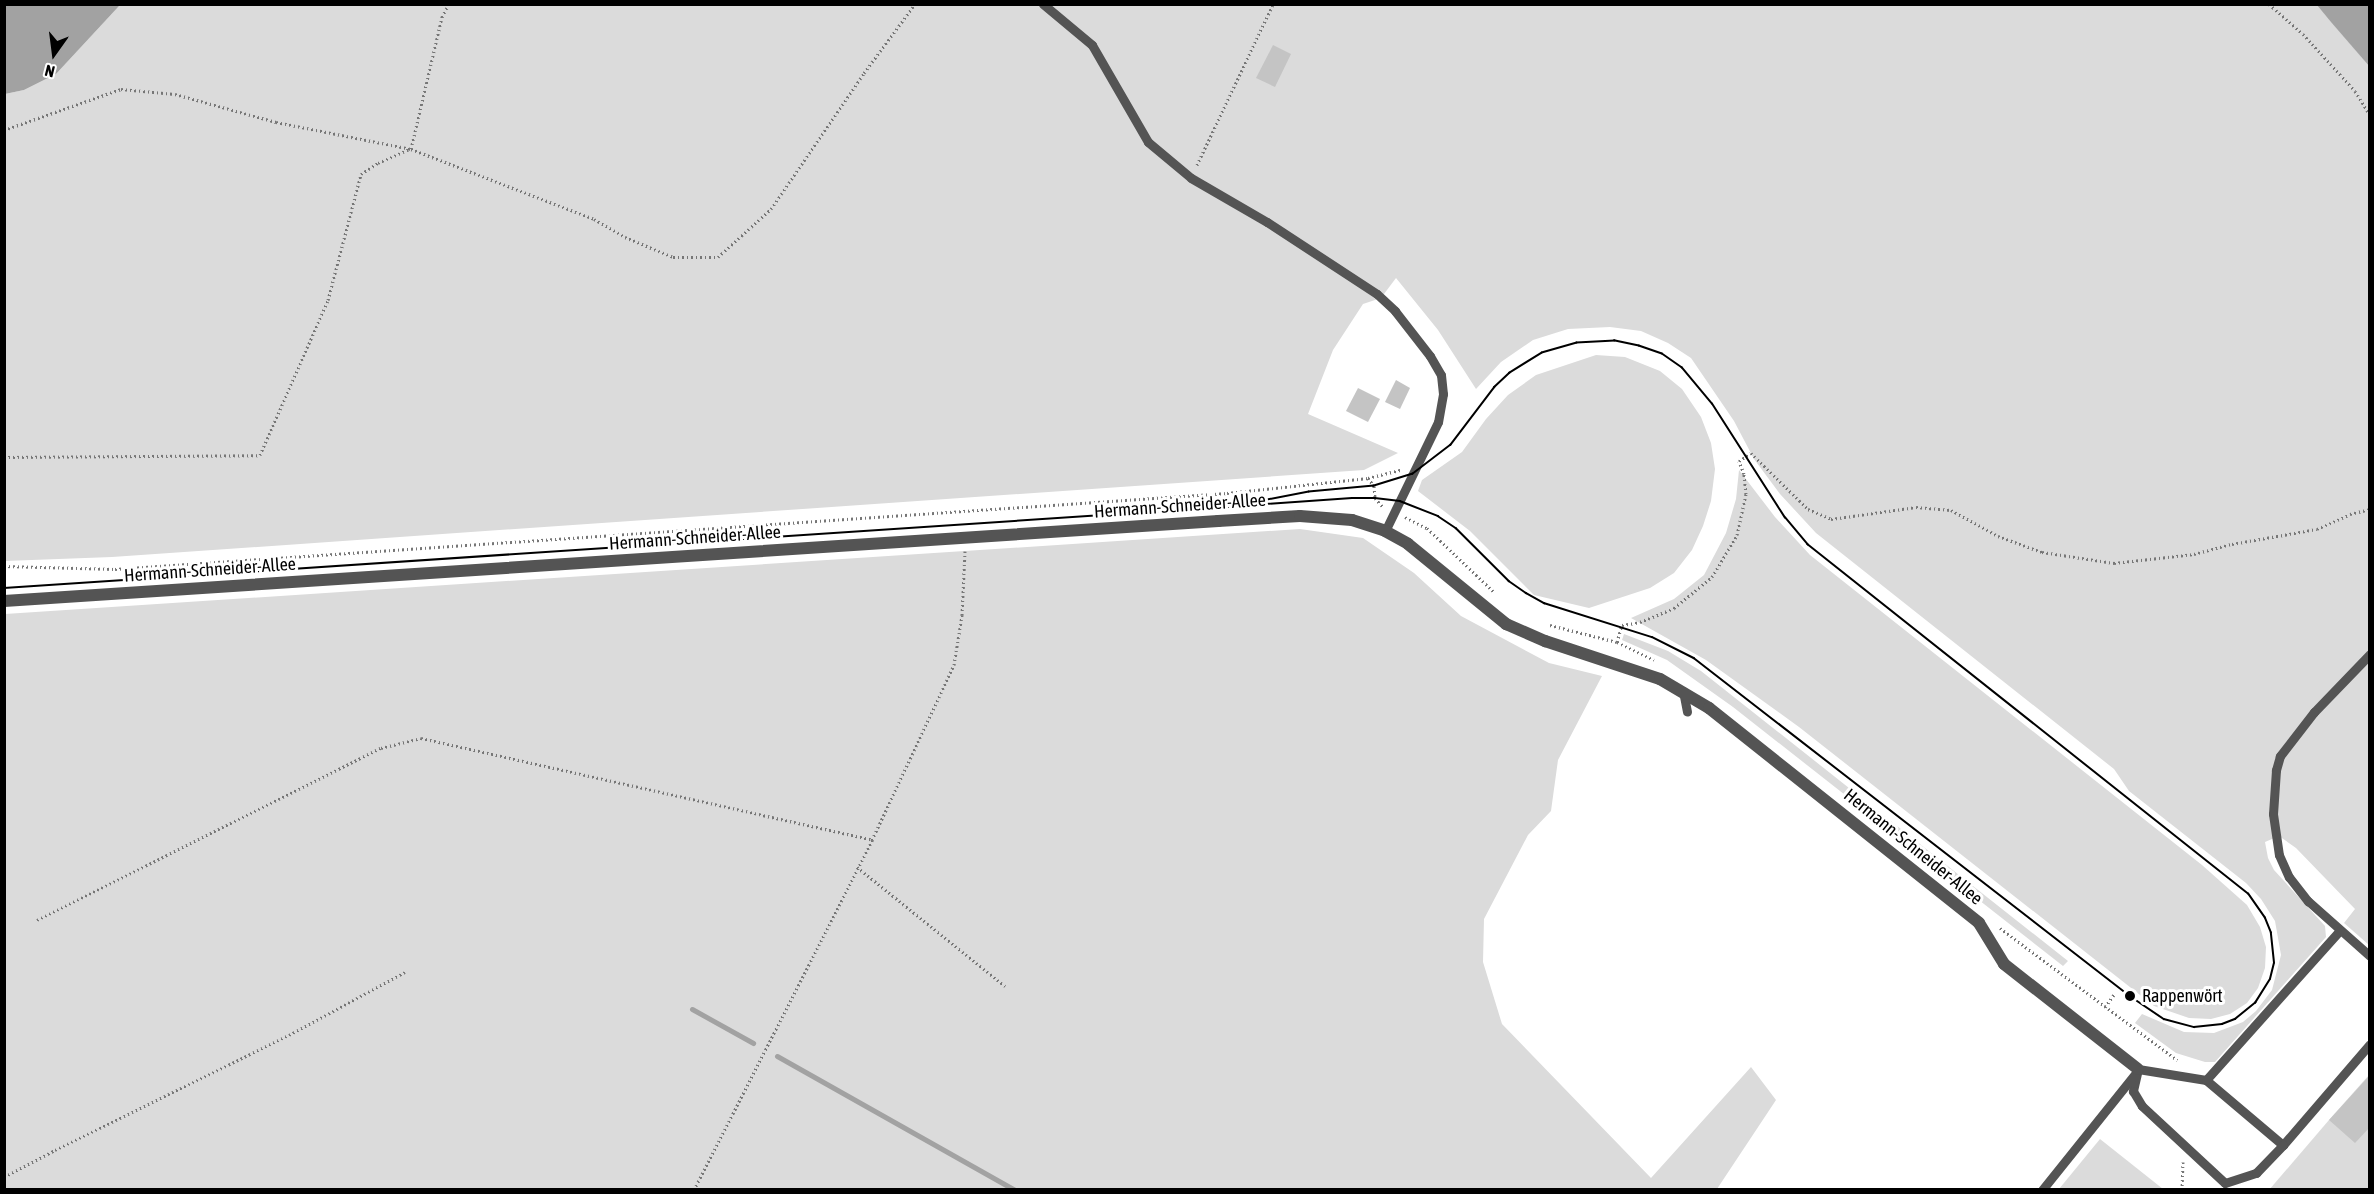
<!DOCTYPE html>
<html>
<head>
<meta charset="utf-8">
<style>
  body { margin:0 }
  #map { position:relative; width:2374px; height:1194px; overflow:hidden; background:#fff; font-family:"Asap Condensed",sans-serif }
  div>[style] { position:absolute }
  .green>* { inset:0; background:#dbdbdb }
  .water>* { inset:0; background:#a2a2a2 }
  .stream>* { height:5px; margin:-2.5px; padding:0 2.5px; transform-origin:2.5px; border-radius:2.5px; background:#a2a2a2 }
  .building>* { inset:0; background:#c4c4c4 }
  .path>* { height:3px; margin-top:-1.5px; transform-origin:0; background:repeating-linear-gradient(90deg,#767676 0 1.5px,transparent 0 4.5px) }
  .lane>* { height:9px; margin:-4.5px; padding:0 4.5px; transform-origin:4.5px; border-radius:4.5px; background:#545454 }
  .street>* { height:12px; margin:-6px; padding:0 6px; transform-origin:6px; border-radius:6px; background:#545454 }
  .tram>* { height:1.5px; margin:-0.75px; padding:0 0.75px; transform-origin:0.75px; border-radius:0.75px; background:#000 }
  .dots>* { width:16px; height:16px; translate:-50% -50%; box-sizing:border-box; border:3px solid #fff; border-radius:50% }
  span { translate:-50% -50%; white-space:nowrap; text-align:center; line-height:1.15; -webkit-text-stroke:6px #fff; paint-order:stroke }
  .street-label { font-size:18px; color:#000 }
  .poi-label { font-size:18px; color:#000 }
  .left { translate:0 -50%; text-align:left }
  .frame { position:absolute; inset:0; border:6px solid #000; pointer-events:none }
  .north { position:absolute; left:24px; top:24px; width:60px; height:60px; -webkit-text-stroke:4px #fff; paint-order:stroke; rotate:194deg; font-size:16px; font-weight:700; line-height:24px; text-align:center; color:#000 }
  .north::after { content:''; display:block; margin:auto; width:21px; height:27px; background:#000; clip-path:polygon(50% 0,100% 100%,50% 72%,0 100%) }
</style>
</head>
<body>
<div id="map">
  <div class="green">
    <div style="clip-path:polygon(2317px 4px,2369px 66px,2369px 945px,2344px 923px,2355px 909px,2296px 848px,2279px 836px,2265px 842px,2268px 858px,2274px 870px,2325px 926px,2326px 937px,2215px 1062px,2205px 1062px,2176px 1053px,2135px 1023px,2142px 1014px,2184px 1032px,2214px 1033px,2243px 1022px,2256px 1011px,2272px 990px,2281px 955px,2275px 921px,2261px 899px,2246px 883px,2129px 791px,2114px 769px,1816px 533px,1780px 494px,1754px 459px,1734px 421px,1691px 358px,1668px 343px,1641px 331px,1610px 327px,1568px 329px,1533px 340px,1501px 362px,1476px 389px,1438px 330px,1396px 278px,1381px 298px,1363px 304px,1333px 350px,1308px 414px,1398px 453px,1364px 470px,112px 557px,5px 561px,5px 94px,24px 90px,56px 74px,120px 5px)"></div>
    <div style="clip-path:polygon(1596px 355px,1625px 357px,1660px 371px,1682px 389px,1701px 417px,1711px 443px,1715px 469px,1711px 501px,1703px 526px,1692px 550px,1674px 573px,1650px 588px,1589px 608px,1534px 595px,1470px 531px,1418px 491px,1422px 480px,1462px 452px,1486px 419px,1508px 395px,1536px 375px)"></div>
    <div style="clip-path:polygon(1739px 470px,1775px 517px,1810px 555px,2202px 865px,2247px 905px,2260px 927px,2266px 947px,2265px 968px,2258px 988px,2247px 1003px,2230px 1014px,2211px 1019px,2189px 1018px,2154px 1006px,1799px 727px,1706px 660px,1631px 618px,1674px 599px,1704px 575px,1726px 533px,1736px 499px)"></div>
    <div style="clip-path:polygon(1300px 529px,1363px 538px,1414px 573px,1461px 616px,1549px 663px,1602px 676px,1558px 760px,1551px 811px,1528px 835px,1484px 919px,1483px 962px,1502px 1024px,1651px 1178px,1751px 1067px,1776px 1100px,1717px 1189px,5px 1189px,5px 614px)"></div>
    <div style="clip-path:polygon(1624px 634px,1668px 651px,1701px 671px,2068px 961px,2063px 966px,1733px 707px,1667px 660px,1622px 640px)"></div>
    <div style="clip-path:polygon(2369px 1075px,2369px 1189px,2269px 1190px,2329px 1120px)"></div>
    <div style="clip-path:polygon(2100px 1139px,2163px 1189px,2059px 1189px)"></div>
  </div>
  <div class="water">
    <div style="clip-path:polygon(5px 4px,120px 4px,120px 5px,56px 74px,24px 90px,5px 94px)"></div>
    <div style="clip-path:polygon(2317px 5px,2369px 5px,2369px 66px,2331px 22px)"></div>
  </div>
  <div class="stream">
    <div style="left:692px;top:1009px;width:70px;rotate:29.1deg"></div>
    <div style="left:777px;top:1056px;width:273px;rotate:29.4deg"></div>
  </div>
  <div class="building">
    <div style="clip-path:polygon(1273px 45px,1291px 54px,1275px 87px,1256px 78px)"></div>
    <div style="clip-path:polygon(1396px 380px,1410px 388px,1400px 409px,1385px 402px)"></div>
    <div style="clip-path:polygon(1358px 388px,1380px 399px,1368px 422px,1346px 411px)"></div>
    <div style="clip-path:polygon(2370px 1075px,2370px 1127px,2355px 1143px,2329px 1120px)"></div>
  </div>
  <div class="path">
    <div style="left:2269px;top:4px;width:45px;rotate:41.4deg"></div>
    <div style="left:2303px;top:34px;width:77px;rotate:47.6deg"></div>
    <div style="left:2355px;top:91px;width:28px;rotate:58deg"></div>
    <div style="left:4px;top:130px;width:124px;rotate:-19.3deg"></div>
    <div style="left:121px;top:89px;width:54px;rotate:5.3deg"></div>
    <div style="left:175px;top:94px;width:105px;rotate:15.5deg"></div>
    <div style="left:276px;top:122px;width:138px;rotate:11.3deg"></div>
    <div style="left:411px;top:149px;width:196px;rotate:20.9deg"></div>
    <div style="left:594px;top:219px;width:36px;rotate:30deg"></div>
    <div style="left:625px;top:237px;width:52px;rotate:22.6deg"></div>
    <div style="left:673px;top:257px;width:45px"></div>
    <div style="left:718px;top:257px;width:72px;rotate:-42.2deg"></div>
    <div style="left:771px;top:209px;width:165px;rotate:-55.6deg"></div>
    <div style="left:864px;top:73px;width:86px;rotate:-53.5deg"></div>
    <div style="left:411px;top:149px;width:136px;rotate:-76.8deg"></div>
    <div style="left:442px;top:17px;width:15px;rotate:-62deg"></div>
    <div style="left:1197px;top:165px;width:178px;rotate:-64.7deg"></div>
    <div style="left:4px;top:457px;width:256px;rotate:-0.4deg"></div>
    <div style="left:260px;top:455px;width:169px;rotate:-66.3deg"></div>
    <div style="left:328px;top:300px;width:130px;rotate:-75.3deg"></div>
    <div style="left:361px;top:174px;width:20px;rotate:-33deg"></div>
    <div style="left:378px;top:163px;width:34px;rotate:-24deg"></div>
    <div style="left:1368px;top:478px;width:10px;rotate:53deg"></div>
    <div style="left:1374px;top:486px;width:12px;rotate:85deg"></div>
    <div style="left:1375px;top:498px;width:12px;rotate:48deg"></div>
    <div style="left:1405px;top:517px;width:25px;rotate:27deg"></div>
    <div style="left:1427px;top:528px;width:94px;rotate:43.7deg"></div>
    <div style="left:4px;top:566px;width:111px;rotate:1.5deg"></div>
    <div style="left:115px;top:569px;width:1115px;rotate:-3.91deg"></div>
    <div style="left:1227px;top:493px;width:142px;rotate:-6.1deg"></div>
    <div style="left:1368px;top:478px;width:34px;rotate:-14deg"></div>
    <div style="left:1550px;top:625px;width:69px;rotate:14.2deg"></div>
    <div style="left:1617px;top:642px;width:41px;rotate:25.9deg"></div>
    <div style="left:1617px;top:642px;width:18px;rotate:-74deg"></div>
    <div style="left:1622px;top:625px;width:18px;rotate:-9deg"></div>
    <div style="left:1640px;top:622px;width:37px;rotate:-22deg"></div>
    <div style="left:1674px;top:608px;width:49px;rotate:-39.2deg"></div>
    <div style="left:1712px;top:577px;width:49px;rotate:-59.2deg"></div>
    <div style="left:1737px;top:535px;width:42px;rotate:-77.6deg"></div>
    <div style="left:1746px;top:494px;width:20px;rotate:-96deg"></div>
    <div style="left:1744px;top:474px;width:14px;rotate:-111deg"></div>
    <div style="left:1739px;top:461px;width:14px;rotate:-34deg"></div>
    <div style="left:1751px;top:453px;width:80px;rotate:44.5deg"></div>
    <div style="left:1808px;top:509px;width:25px;rotate:23deg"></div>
    <div style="left:1831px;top:519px;width:86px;rotate:-8deg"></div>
    <div style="left:1916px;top:507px;width:35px;rotate:5deg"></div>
    <div style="left:1951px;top:510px;width:54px;rotate:29deg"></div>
    <div style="left:1998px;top:536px;width:47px;rotate:20deg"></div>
    <div style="left:2042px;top:552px;width:73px;rotate:8.7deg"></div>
    <div style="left:2114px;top:563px;width:81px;rotate:-6.4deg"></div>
    <div style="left:2194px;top:554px;width:39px;rotate:-15deg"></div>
    <div style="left:2232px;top:544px;width:86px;rotate:-10deg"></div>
    <div style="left:2317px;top:529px;width:36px;rotate:-24deg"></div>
    <div style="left:2350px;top:514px;width:21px;rotate:-14deg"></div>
    <div style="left:857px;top:867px;width:190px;rotate:38.8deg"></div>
    <div style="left:37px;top:920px;width:385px;rotate:-26.6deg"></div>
    <div style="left:381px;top:748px;width:41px;rotate:-14deg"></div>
    <div style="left:421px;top:738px;width:462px;rotate:12.7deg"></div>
    <div style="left:2000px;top:928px;width:221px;rotate:36.7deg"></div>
    <div style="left:2105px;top:1007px;width:17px;rotate:-54deg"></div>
    <div style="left:4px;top:1177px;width:58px;rotate:-27.9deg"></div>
    <div style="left:55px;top:1150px;width:261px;rotate:-26.2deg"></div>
    <div style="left:289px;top:1035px;width:132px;rotate:-28.5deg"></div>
    <div style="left:694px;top:1190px;width:393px;rotate:-63deg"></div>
    <div style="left:872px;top:840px;width:193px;rotate:-64.9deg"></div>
    <div style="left:954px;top:665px;width:51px;rotate:-80.9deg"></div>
    <div style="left:962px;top:615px;width:64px;rotate:-87.3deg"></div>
    <div style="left:2182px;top:1190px;width:28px;rotate:-88deg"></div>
  </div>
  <div class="lane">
    <div style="left:1043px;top:4px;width:64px;rotate:39.9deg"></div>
    <div style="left:1092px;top:45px;width:112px;rotate:60deg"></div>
    <div style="left:1148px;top:142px;width:56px;rotate:39.9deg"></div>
    <div style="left:1191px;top:178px;width:88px;rotate:30.1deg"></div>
    <div style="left:1267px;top:222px;width:131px;rotate:33.2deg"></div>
    <div style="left:1377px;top:294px;width:25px;rotate:43deg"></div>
    <div style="left:1395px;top:311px;width:57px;rotate:52.1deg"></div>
    <div style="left:1430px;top:356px;width:22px;rotate:60deg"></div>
    <div style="left:1441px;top:375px;width:19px;rotate:84deg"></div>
    <div style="left:1443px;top:394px;width:28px;rotate:100deg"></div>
    <div style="left:1438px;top:422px;width:121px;rotate:115.9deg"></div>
    <div style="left:2370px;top:654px;width:81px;rotate:134deg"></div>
    <div style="left:2314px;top:712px;width:56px;rotate:127.7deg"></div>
    <div style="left:2280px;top:756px;width:15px;rotate:106deg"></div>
    <div style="left:2276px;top:770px;width:44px;rotate:93.9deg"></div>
    <div style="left:2273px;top:814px;width:41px;rotate:81.7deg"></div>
    <div style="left:2279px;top:855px;width:24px;rotate:66deg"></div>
    <div style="left:2289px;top:877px;width:31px;rotate:52deg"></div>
    <div style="left:2308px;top:901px;width:83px;rotate:41.6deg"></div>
    <div style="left:1683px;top:691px;width:21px;rotate:79deg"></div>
    <div style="left:2138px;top:1069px;width:69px;rotate:9.2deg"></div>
    <div style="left:2206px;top:1080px;width:101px;rotate:40.2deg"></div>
    <div style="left:2283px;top:1145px;width:133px;rotate:-49.3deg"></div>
    <div style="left:2138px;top:1069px;width:23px;rotate:103deg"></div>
    <div style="left:2133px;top:1091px;width:17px;rotate:59deg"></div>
    <div style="left:2142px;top:1106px;width:113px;rotate:42.9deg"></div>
    <div style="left:2225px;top:1183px;width:33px;rotate:-18deg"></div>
    <div style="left:2256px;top:1173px;width:39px;rotate:-46deg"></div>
    <div style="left:2206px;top:1080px;width:200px;rotate:-48.2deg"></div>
    <div style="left:2042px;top:1190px;width:149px;rotate:-51.3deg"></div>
  </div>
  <div class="street">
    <div style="left:4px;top:601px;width:1217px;rotate:-3.77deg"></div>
    <div style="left:1218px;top:521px;width:82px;rotate:-3.5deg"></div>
    <div style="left:1300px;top:516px;width:52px;rotate:4.4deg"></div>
    <div style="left:1352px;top:520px;width:35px;rotate:18deg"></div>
    <div style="left:1385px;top:531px;width:26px;rotate:29deg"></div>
    <div style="left:1408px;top:544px;width:127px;rotate:39.2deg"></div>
    <div style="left:1506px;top:624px;width:43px;rotate:23.6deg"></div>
    <div style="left:1545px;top:641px;width:121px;rotate:18.3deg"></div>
    <div style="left:1660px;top:679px;width:57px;rotate:30.6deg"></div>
    <div style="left:1709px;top:708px;width:345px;rotate:38.5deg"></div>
    <div style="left:1979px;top:923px;width:48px;rotate:58.6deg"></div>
    <div style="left:2004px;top:964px;width:170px;rotate:38.1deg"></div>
  </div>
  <div class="tram">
    <div style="left:4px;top:588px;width:1222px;rotate:-3.8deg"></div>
    <div style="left:1223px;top:507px;width:129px;rotate:-4deg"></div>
    <div style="left:1352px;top:498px;width:23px"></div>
    <div style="left:1375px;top:498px;width:25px;rotate:7deg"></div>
    <div style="left:1400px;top:501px;width:41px;rotate:21.5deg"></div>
    <div style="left:1438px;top:516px;width:22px;rotate:34deg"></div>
    <div style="left:1456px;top:528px;width:75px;rotate:45deg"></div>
    <div style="left:1509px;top:581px;width:21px;rotate:35deg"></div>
    <div style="left:1526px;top:593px;width:21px;rotate:29deg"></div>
    <div style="left:1544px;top:603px;width:113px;rotate:17.5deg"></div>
    <div style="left:1652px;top:637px;width:47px;rotate:26.6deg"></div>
    <div style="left:1694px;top:658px;width:552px;rotate:37.78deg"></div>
    <div style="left:2130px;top:996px;width:41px;rotate:34.1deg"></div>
    <div style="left:2164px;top:1019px;width:31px;rotate:15deg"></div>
    <div style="left:2194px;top:1027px;width:28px;rotate:-6deg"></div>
    <div style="left:2222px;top:1024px;width:14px;rotate:-21deg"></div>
    <div style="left:2235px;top:1019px;width:26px;rotate:-39deg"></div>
    <div style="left:2255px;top:1003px;width:28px;rotate:-58deg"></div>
    <div style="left:2270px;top:979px;width:16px;rotate:-76deg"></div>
    <div style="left:2274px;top:963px;width:30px;rotate:-96deg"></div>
    <div style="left:2271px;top:933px;width:16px;rotate:-112deg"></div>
    <div style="left:2265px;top:918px;width:29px;rotate:-125deg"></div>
    <div style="left:2248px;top:894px;width:562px;rotate:-141.58deg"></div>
    <div style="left:1808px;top:545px;width:35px;rotate:-130deg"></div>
    <div style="left:1785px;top:518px;width:135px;rotate:-122.6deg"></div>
    <div style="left:1712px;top:404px;width:47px;rotate:-129.8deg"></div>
    <div style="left:1682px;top:368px;width:24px;rotate:-145deg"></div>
    <div style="left:1662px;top:354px;width:24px;rotate:-161deg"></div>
    <div style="left:1639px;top:346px;width:25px;rotate:-168deg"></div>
    <div style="left:1615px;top:341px;width:38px;rotate:177deg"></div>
    <div style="left:1577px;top:343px;width:36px;rotate:164deg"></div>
    <div style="left:1542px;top:353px;width:38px;rotate:148deg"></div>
    <div style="left:1510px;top:373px;width:21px;rotate:137deg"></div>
    <div style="left:1495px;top:387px;width:73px;rotate:127.2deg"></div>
    <div style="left:1451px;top:445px;width:48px;rotate:142.7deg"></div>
    <div style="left:1413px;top:474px;width:41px;rotate:162.9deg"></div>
    <div style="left:1374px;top:486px;width:65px;rotate:174.7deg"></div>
    <div style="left:1309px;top:492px;width:79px;rotate:169.1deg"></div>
  </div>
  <div class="dots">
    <div style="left:2130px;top:996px;background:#000"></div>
  </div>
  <div class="street-label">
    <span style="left:1180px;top:506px;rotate:-4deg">Hermann-Schneider-Allee</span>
    <span style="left:695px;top:538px;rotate:-4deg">Hermann-Schneider-Allee</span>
    <span style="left:210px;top:570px;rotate:-4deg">Hermann-Schneider-Allee</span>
    <span style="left:1913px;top:847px;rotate:39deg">Hermann-Schneider-Allee</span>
  </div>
  <div class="poi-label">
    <span class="left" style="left:2142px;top:996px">Rappenwört</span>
  </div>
  <div class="frame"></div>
  <div class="north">N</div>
</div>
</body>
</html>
